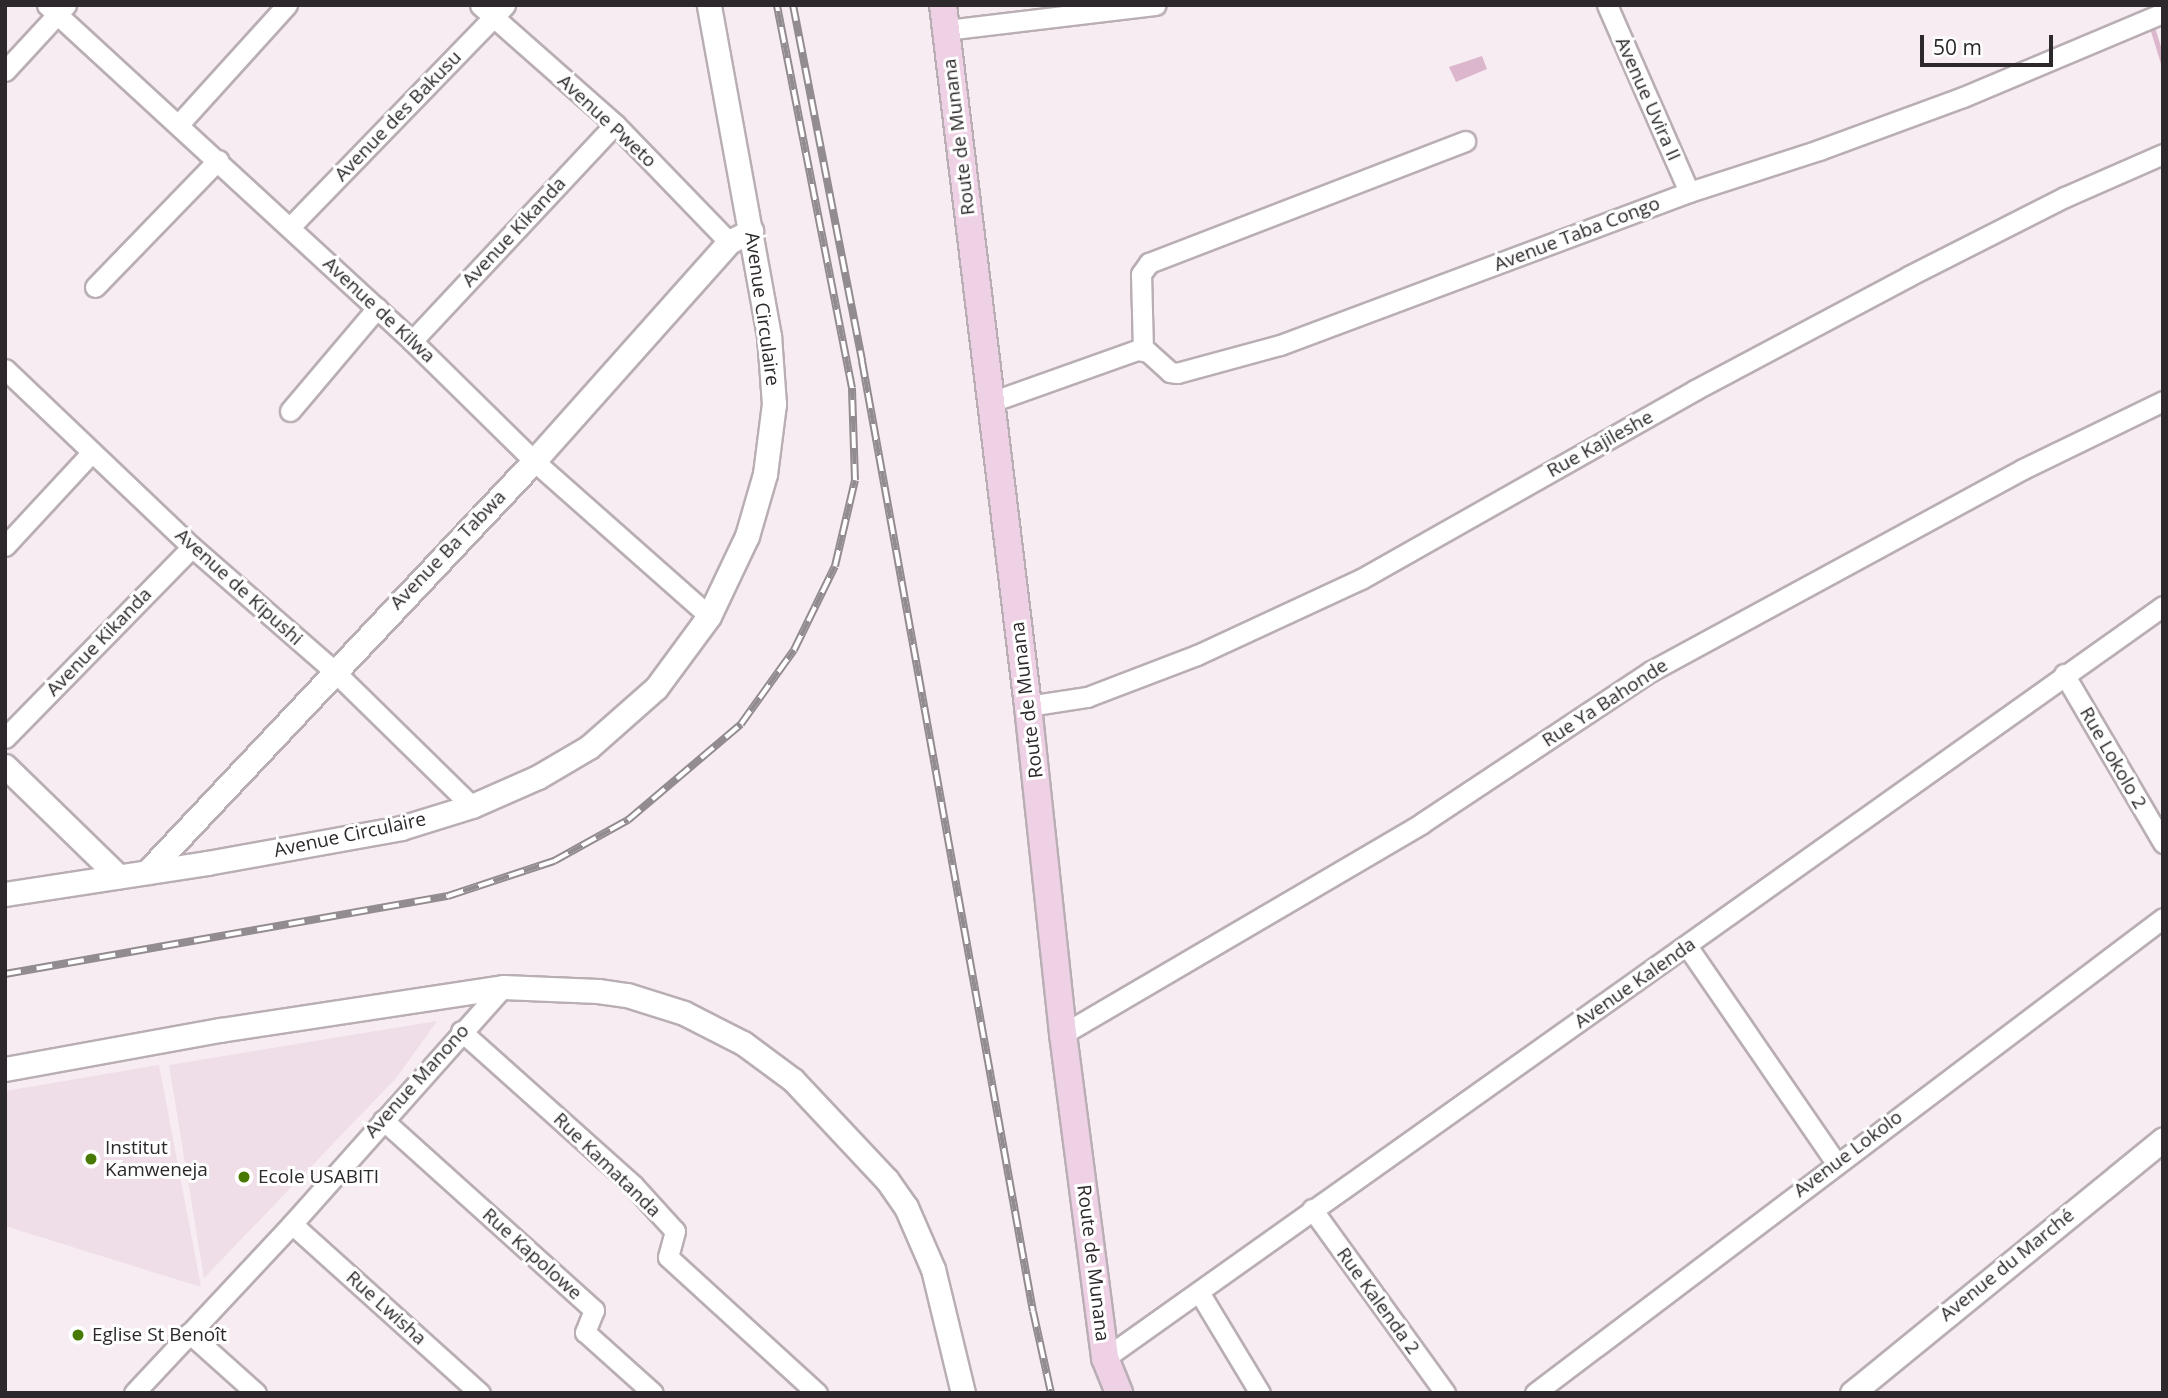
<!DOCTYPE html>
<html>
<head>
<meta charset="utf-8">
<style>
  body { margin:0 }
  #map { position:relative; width:2168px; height:1398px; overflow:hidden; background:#f7ecf2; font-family:"Open Sans",sans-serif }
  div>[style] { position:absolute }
  .built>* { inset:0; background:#efdde7 }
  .water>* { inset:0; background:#dcb6cc }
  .stream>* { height:5px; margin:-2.5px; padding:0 2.5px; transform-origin:2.5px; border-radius:2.5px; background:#dcb6cc }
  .roads { filter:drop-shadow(2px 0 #b9aeb4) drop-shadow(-2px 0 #b9aeb4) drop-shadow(0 2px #b9aeb4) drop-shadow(0 -2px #b9aeb4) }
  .minor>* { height:19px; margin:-9.5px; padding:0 9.5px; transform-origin:9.5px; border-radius:9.5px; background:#fff }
  .tertiary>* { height:23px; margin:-11.5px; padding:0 11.5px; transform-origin:11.5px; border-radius:11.5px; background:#fff }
  .secondary>* { height:26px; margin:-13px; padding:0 13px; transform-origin:13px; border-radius:13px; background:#efd1e5 }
  .rail>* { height:8px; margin-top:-4px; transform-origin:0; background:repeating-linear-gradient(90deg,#fff 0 16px,#928b8f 0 32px); box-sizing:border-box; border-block:2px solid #928b8f }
  .dots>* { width:19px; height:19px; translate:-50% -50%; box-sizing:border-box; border:4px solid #fff; border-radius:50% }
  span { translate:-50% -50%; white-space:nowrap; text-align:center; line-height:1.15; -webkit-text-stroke:6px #fff; paint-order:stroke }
  .street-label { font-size:19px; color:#2c282b }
  .poi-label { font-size:19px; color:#2c282b }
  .left { translate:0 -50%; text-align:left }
  .frame { position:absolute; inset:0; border:7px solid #2c282b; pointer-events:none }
  .scale { position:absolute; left:1920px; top:35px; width:133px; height:32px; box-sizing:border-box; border:4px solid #2c282b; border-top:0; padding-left:9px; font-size:21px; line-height:24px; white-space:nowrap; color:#2c282b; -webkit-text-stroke:5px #fff; paint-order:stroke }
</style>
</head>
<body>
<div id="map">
  <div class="built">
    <div style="clip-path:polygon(437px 1021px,397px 1077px,204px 1278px,169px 1065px)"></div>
    <div style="clip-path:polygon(159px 1065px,201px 1287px,5px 1226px,5px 1091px)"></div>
  </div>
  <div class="water">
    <div style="clip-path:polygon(1482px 56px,1487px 69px,1456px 82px,1449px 67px)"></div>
  </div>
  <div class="stream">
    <div style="left:2151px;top:24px;width:41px;rotate:72.9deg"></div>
  </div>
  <div class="roads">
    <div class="minor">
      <div style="left:47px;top:5px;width:496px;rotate:42.6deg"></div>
      <div style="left:412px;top:341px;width:171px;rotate:44.5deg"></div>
      <div style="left:534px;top:461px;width:234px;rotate:41.5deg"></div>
      <div style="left:480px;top:5px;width:180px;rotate:41.4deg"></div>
      <div style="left:615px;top:124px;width:164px;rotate:46deg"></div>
      <div style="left:1607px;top:5px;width:204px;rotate:66.3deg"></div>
      <div style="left:946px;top:30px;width:211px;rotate:-6.8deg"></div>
      <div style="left:5px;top:71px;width:90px;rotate:-47.3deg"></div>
      <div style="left:179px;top:124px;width:161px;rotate:-47.8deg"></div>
      <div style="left:290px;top:227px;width:309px;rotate:-45.9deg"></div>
      <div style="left:95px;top:287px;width:177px;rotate:-45.9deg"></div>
      <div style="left:412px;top:341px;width:297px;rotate:-46.9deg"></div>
      <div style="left:1143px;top:350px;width:76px;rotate:-91.5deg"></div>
      <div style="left:1141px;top:274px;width:14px;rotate:-54deg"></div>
      <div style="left:1149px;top:263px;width:339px;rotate:-21.1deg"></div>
      <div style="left:5px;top:369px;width:258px;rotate:43.6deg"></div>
      <div style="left:192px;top:547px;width:189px;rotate:41.1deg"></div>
      <div style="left:334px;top:671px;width:193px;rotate:44.4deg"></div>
      <div style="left:991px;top:402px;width:155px;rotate:-19.6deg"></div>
      <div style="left:1137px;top:350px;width:11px;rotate:10deg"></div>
      <div style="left:1148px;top:352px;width:30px;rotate:42deg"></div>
      <div style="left:1170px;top:372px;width:7px;rotate:8deg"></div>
      <div style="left:1177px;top:373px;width:107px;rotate:-15.2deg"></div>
      <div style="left:1280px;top:345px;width:437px;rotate:-20.5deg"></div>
      <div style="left:1689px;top:192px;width:137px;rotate:-17.9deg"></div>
      <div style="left:1819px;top:150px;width:153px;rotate:-20.2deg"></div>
      <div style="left:1963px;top:97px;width:217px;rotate:-22.8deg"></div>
      <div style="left:290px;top:411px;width:135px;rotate:-49.8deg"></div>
      <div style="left:5px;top:546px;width:128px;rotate:-47.2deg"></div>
      <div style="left:2064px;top:674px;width:196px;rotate:59.6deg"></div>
      <div style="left:1028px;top:706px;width:60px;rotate:-8.7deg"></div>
      <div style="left:1087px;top:697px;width:118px;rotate:-20.9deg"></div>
      <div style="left:1197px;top:655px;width:181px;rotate:-24.9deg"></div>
      <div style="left:1361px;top:579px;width:384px;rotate:-29.5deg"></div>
      <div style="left:1695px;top:390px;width:242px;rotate:-28deg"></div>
      <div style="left:1909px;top:276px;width:175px;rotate:-26.9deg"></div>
      <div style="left:2065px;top:197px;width:107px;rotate:-23.7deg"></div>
      <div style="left:5px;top:738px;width:267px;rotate:-45.6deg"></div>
      <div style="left:1687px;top:946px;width:263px;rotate:55.5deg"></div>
      <div style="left:461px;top:1031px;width:231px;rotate:41.8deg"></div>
      <div style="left:633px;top:1185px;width:62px;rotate:47.6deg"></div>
      <div style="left:675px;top:1231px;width:27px;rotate:105deg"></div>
      <div style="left:668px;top:1257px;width:202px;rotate:42.4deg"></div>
      <div style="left:1063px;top:1034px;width:416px;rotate:-30.4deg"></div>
      <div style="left:1422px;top:823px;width:275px;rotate:-33.6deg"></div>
      <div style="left:1651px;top:671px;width:423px;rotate:-28.5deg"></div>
      <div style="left:2023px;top:469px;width:156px;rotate:-25.9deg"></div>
      <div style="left:383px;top:1120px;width:284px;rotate:42deg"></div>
      <div style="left:594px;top:1310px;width:24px;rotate:112deg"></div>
      <div style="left:585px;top:1332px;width:91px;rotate:41.9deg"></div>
      <div style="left:1312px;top:1209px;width:227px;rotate:54.1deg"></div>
      <div style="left:292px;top:1224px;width:253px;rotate:42deg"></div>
      <div style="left:1199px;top:1292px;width:118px;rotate:58.9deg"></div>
      <div style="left:189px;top:1333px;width:90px;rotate:41.8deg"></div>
      <div style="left:1105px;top:1358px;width:1298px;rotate:-35.4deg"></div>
      <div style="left:134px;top:1393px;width:231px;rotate:-46.9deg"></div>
      <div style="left:292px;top:1224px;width:317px;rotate:-48.3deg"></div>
      <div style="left:1535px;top:1393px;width:787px;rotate:-37.1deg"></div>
    </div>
    <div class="tertiary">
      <div style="left:5px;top:766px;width:158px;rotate:44.2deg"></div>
      <div style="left:147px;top:872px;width:565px;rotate:-46.72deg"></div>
      <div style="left:534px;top:461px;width:293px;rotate:-48.3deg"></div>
      <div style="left:729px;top:242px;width:25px;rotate:-27deg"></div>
      <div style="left:5px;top:894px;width:204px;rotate:-8.7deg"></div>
      <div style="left:207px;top:863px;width:197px;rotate:-10.2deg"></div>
      <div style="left:401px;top:828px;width:74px;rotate:-17.2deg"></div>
      <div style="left:472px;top:806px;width:72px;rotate:-23.7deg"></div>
      <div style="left:538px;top:777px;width:59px;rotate:-30.5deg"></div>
      <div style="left:589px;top:747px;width:89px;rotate:-41.4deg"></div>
      <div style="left:656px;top:688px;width:89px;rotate:-53.6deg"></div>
      <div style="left:709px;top:616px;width:89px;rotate:-64.6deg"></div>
      <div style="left:747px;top:536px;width:65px;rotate:-73.8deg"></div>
      <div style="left:765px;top:474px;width:71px;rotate:-82.7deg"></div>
      <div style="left:774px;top:404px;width:68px;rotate:-94.2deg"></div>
      <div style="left:769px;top:336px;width:336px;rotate:-100.3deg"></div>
      <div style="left:5px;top:1069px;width:219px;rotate:-10.3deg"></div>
      <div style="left:220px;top:1030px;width:286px;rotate:-8.6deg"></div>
      <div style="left:503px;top:987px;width:95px;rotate:2.4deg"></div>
      <div style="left:598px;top:991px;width:29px;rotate:8deg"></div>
      <div style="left:627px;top:995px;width:60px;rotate:17.5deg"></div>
      <div style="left:684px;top:1013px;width:66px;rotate:27deg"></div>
      <div style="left:743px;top:1043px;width:62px;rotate:36.5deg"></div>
      <div style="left:793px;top:1080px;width:137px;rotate:46.8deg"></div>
      <div style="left:887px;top:1180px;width:33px;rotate:55deg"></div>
      <div style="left:906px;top:1207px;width:68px;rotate:66.5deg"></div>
      <div style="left:933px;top:1269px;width:128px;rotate:76.4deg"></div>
      <div style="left:1852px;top:1393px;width:402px;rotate:-39.2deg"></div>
    </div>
    <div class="secondary">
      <div style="left:943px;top:5px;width:706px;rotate:83.09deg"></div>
      <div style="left:1028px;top:706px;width:330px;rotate:83.9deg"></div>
      <div style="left:1063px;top:1034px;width:327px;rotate:82.6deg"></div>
      <div style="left:1105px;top:1358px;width:38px;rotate:68deg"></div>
    </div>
  </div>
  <div class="rail">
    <div style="left:793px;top:5px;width:363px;rotate:79deg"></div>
    <div style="left:862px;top:361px;width:965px;rotate:79.8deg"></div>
    <div style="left:1033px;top:1311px;width:84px;rotate:77.6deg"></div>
    <div style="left:5px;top:974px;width:450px;rotate:-10deg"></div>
    <div style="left:448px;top:896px;width:112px;rotate:-18.3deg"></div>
    <div style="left:554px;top:861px;width:85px;rotate:-29deg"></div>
    <div style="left:628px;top:820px;width:148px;rotate:-40.3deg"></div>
    <div style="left:741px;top:724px;width:91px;rotate:-54.4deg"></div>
    <div style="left:794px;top:650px;width:93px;rotate:-64deg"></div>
    <div style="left:835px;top:566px;width:88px;rotate:-76.9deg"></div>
    <div style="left:855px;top:480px;width:92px;rotate:-91.9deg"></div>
    <div style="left:852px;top:388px;width:390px;rotate:-101.1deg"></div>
  </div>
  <div class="dots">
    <div style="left:91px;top:1159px;background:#487902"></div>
    <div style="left:244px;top:1177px;background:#487902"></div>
    <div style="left:78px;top:1335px;background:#487902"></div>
  </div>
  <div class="street-label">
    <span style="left:1648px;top:99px;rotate:66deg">Avenue Uvira II</span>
    <span style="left:398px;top:116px;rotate:-46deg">Avenue des Bakusu</span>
    <span style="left:607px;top:121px;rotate:43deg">Avenue Pweto</span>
    <span style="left:959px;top:137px;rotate:-97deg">Route de Munana</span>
    <span style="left:514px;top:232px;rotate:-47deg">Avenue Kikanda</span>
    <span style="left:1577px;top:234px;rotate:-21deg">Avenue Taba Congo</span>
    <span style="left:762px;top:309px;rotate:82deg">Avenue Circulaire</span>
    <span style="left:379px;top:310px;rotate:43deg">Avenue de Kilwa</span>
    <span style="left:1600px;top:444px;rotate:-29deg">Rue Kajileshe</span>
    <span style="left:448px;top:550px;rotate:-46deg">Avenue Ba Tabwa</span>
    <span style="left:239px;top:587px;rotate:42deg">Avenue de Kipushi</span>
    <span style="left:99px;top:642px;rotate:-46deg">Avenue Kikanda</span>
    <span style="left:1027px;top:700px;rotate:-97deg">Route de Munana</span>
    <span style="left:1605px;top:703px;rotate:-33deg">Rue Ya Bahonde</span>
    <span style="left:2113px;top:758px;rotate:60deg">Rue Lokolo 2</span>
    <span style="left:350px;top:835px;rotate:-12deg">Avenue Circulaire</span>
    <span style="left:1635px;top:983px;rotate:-35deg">Avenue Kalenda</span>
    <span style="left:417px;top:1081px;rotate:-48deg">Avenue Manono</span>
    <span style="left:1848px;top:1154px;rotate:-37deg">Avenue Lokolo</span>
    <span style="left:607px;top:1165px;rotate:44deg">Rue Kamatanda</span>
    <span style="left:532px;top:1254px;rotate:42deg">Rue Kapolowe</span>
    <span style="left:1093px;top:1263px;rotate:83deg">Route de Munana</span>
    <span style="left:2007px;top:1265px;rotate:-39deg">Avenue du Marché</span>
    <span style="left:1378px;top:1301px;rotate:54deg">Rue Kalenda 2</span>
    <span style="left:386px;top:1308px;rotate:42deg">Rue Lwisha</span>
  </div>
  <div class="poi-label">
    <span class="left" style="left:105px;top:1159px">Institut<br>Kamweneja</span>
    <span class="left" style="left:258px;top:1177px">Ecole USABITI</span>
    <span class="left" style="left:92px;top:1335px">Eglise St Benoît</span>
  </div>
  <div class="frame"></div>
  <div class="scale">50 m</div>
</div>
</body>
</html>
